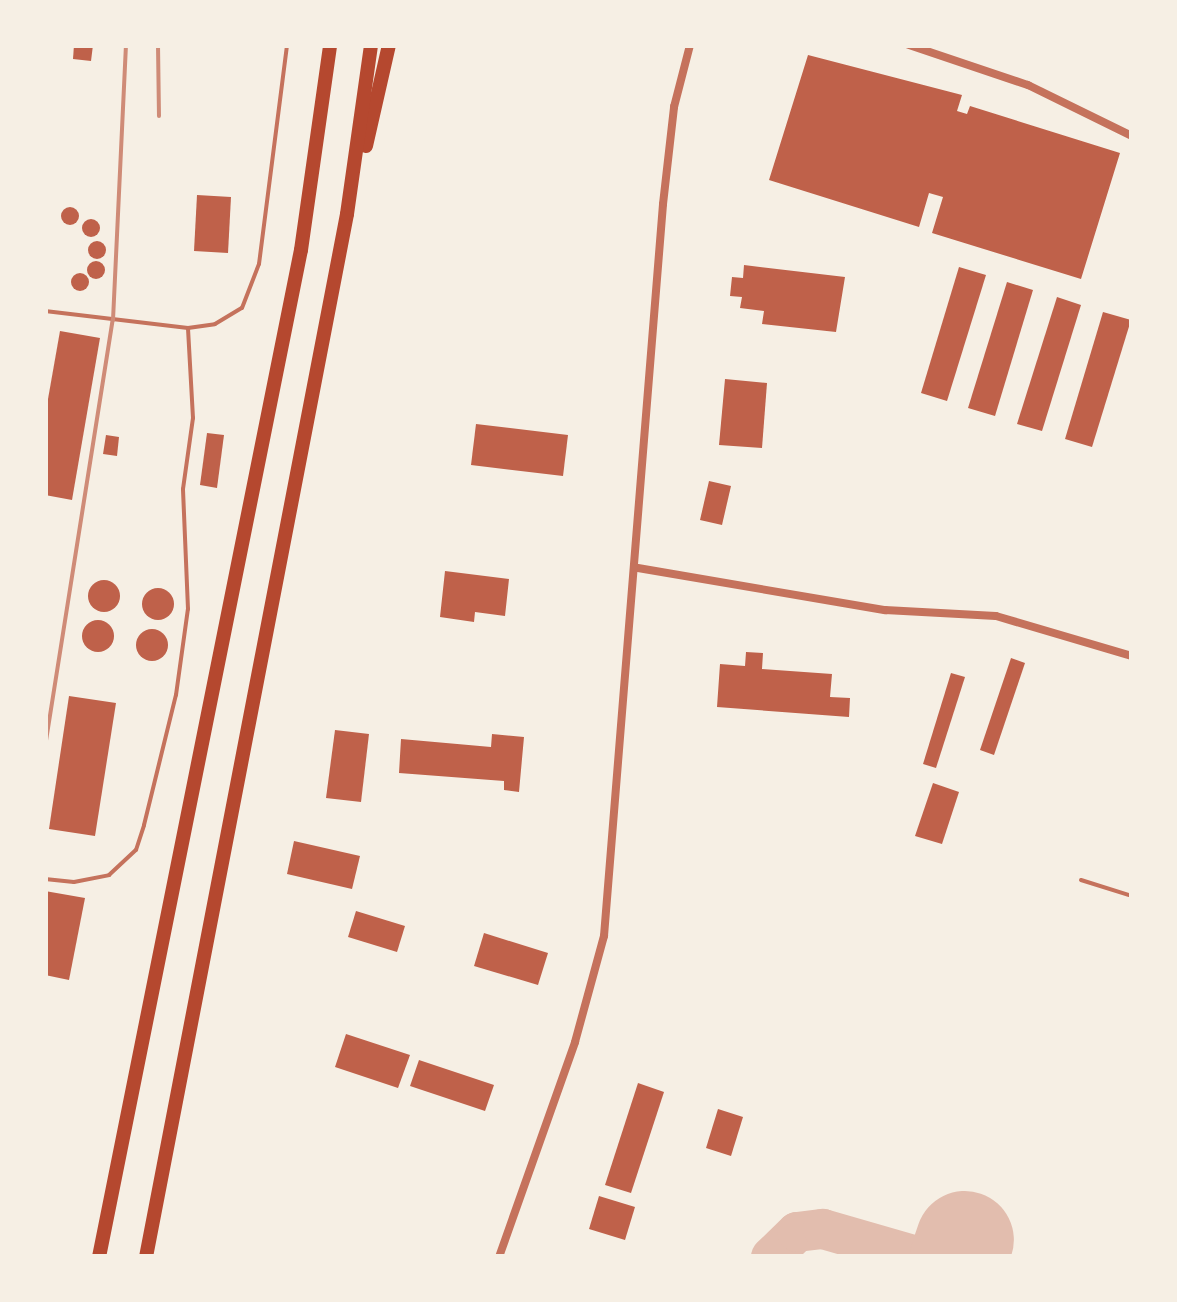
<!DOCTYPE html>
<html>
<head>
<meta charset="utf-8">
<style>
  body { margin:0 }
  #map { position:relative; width:1177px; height:1302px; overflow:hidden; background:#f6efe4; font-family:"Source Sans 3",sans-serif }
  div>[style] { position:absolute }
  .taxiway>* { height:40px; margin:-20px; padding:0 20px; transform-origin:20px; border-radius:20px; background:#e2bdae }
  .runway>* { height:98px; margin:-49px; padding:0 49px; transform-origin:49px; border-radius:49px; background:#e2bdae }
  .building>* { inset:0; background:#bf614a }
  .round { border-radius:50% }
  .service>* { height:4px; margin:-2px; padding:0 2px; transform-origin:2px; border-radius:2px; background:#c5725c }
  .minor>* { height:8px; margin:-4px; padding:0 4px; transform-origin:4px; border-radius:4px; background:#c5725c }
  .motorway>* { height:14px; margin:-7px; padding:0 7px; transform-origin:7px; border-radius:7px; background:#b5482f }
  .rail>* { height:4px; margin:-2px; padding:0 2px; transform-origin:2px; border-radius:2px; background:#cf8b77 }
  span { translate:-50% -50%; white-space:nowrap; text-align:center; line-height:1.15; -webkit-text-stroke:9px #f6efe4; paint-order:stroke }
  .frame { position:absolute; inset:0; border:48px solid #f6efe4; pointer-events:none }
</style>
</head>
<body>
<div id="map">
  <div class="taxiway">
    <div style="left:771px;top:1257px;width:36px;rotate:-44deg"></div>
    <div style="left:797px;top:1232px;width:26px;rotate:-7deg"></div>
    <div style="left:823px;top:1229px;width:101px;rotate:16.1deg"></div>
  </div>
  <div class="runway">
    <div style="left:959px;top:1257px;width:18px;rotate:-71deg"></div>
  </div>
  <div class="building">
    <div style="clip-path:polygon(74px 45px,93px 45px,91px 61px,73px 59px)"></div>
    <div style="clip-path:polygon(808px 55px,962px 95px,957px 111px,967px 114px,970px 106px,1120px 153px,1081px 279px,932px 233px,943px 197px,929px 193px,919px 227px,769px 180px)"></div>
    <div style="clip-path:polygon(197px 195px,231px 197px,228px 253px,194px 251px)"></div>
    <div class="round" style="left:61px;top:207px;width:18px;height:18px"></div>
    <div class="round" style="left:82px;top:219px;width:18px;height:18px"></div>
    <div class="round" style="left:88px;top:241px;width:18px;height:18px"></div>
    <div class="round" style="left:87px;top:261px;width:18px;height:18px"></div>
    <div style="clip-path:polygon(744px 265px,845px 277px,836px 332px,762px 324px,764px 311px,740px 308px,742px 297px,730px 296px,732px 277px,743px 278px)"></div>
    <div style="clip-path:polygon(959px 267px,986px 275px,947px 401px,921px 393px)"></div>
    <div class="round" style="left:71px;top:273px;width:18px;height:18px"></div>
    <div style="clip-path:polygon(1007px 282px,1033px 290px,995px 416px,968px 408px)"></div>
    <div style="clip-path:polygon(1057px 297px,1081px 305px,1042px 431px,1017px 424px)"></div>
    <div style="clip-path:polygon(1103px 312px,1131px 320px,1092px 447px,1065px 439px)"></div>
    <div style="clip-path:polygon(60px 331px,100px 338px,72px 500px,45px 495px,45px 416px)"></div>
    <div style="clip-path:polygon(725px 379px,767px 383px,762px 448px,719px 445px)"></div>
    <div style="clip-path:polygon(476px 424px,568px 435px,563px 476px,471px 465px)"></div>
    <div style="clip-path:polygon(207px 433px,224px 435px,217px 488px,200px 485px)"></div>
    <div style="clip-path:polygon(106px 435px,119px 437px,117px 456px,103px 454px)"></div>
    <div style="clip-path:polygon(709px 481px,731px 486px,722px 525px,700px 520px)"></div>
    <div style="clip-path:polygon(445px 571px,509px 579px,505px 616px,475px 612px,474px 622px,440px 617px)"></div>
    <div class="round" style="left:88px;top:580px;width:32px;height:32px"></div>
    <div class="round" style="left:142px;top:588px;width:32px;height:32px"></div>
    <div class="round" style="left:82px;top:620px;width:32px;height:32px"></div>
    <div class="round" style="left:136px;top:629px;width:32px;height:32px"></div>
    <div style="clip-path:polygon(746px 652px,763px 653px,762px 669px,832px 674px,830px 697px,850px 698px,849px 717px,717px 707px,720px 664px,745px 666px)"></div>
    <div style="clip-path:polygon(1011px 658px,1025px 663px,994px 755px,980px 750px)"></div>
    <div style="clip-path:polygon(951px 673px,965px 677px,936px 768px,923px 764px)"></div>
    <div style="clip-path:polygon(69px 696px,116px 703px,95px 836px,49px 829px)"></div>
    <div style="clip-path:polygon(335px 730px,369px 734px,361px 802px,326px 798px)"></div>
    <div style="clip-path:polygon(492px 734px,524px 737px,519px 792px,504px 790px,504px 781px,399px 773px,401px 739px,491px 747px)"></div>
    <div style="clip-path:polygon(933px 783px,959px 792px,942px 844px,915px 836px)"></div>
    <div style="clip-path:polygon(294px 841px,360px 856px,352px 889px,287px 874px)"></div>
    <div style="clip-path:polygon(45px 891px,85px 898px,69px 980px,45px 975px)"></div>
    <div style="clip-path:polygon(356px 911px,405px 926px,397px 952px,348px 937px)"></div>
    <div style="clip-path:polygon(484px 933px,548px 953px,538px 985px,474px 966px)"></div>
    <div style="clip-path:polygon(346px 1034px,410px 1055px,398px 1088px,335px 1067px)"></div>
    <div style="clip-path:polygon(419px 1060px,494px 1085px,485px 1111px,410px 1086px)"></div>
    <div style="clip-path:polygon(638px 1083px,664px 1092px,631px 1193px,605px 1185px)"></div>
    <div style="clip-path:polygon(718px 1109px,743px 1117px,731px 1156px,706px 1148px)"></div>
    <div style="clip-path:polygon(599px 1196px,635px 1207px,625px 1240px,589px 1229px)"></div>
  </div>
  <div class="service">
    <div style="left:45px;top:311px;width:144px;rotate:6.8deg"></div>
    <div style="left:188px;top:328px;width:27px;rotate:-8deg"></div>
    <div style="left:215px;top:324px;width:31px;rotate:-31deg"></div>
    <div style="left:242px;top:308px;width:47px;rotate:-68.9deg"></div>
    <div style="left:259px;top:264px;width:221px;rotate:-82.7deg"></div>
    <div style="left:45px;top:879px;width:29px;rotate:6deg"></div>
    <div style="left:74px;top:882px;width:36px;rotate:-11deg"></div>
    <div style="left:109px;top:875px;width:37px;rotate:-43deg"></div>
    <div style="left:136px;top:850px;width:26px;rotate:-72deg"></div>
    <div style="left:144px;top:825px;width:134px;rotate:-76.2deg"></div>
    <div style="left:176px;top:695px;width:87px;rotate:-82.1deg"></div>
    <div style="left:188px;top:609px;width:120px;rotate:-92.4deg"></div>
    <div style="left:183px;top:489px;width:72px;rotate:-82deg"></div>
    <div style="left:193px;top:418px;width:90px;rotate:-93.2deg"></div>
    <div style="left:1081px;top:880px;width:53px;rotate:17.4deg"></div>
  </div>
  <div class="minor">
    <div style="left:909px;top:45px;width:126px;rotate:18.6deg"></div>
    <div style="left:1028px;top:85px;width:116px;rotate:26.1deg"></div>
    <div style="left:638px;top:568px;width:251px;rotate:9.7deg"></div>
    <div style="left:885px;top:610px;width:111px;rotate:3.1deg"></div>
    <div style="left:996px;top:616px;width:142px;rotate:16.4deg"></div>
    <div style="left:499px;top:1257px;width:228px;rotate:-70.5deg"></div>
    <div style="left:575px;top:1042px;width:110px;rotate:-74.7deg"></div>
    <div style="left:604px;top:936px;width:734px;rotate:-85.39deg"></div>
    <div style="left:663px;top:204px;width:98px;rotate:-83.5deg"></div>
    <div style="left:674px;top:107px;width:64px;rotate:-75.5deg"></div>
  </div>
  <div class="motorway">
    <div style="left:366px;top:146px;width:104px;rotate:-77.2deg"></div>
    <div style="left:99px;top:1257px;width:1027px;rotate:-78.66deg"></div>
    <div style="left:301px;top:250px;width:207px;rotate:-81.9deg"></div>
    <div style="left:146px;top:1257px;width:1062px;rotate:-79.09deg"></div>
    <div style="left:347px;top:214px;width:171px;rotate:-81.9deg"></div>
  </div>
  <div class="rail">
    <div style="left:158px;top:45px;width:71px;rotate:89.2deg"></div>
    <div style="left:45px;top:747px;width:432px;rotate:-81deg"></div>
    <div style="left:113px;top:320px;width:275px;rotate:-87.3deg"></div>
  </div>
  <div class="frame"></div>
</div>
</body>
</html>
